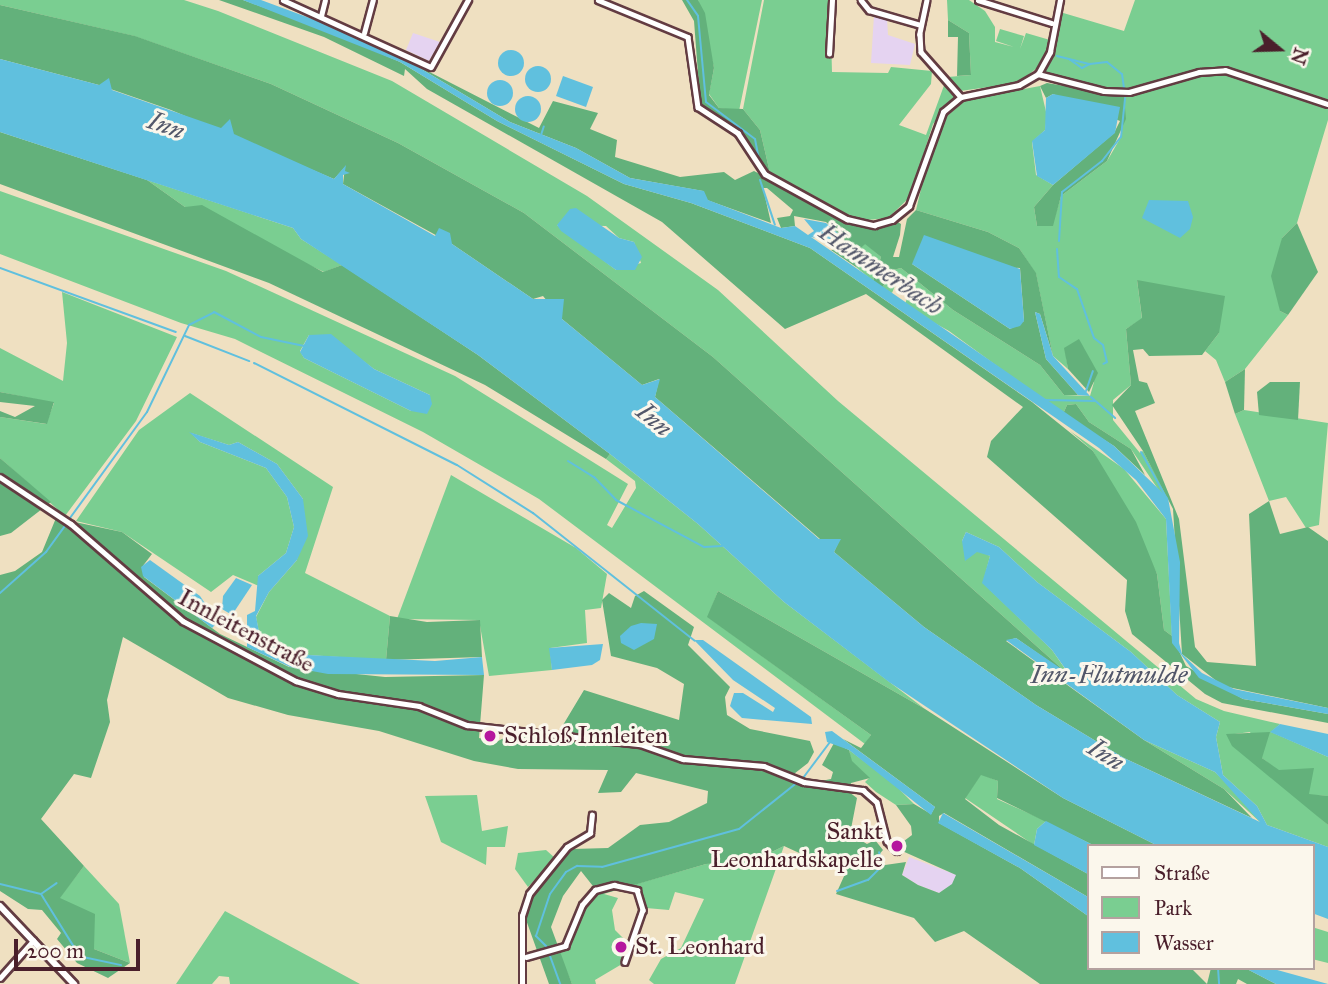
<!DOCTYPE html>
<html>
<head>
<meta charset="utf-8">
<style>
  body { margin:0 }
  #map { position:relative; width:1328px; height:984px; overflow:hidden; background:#efe0c1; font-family:"IM FELL Great Primer",serif }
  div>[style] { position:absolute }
  .built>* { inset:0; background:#e5d3f1 }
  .green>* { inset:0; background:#7ace91 }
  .forest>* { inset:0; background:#63b17b }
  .water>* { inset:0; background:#60c0de }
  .round { border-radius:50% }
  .stream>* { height:2px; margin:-1px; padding:0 1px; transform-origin:1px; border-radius:1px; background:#60c0de }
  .roads { filter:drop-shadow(2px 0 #633c42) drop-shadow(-2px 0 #633c42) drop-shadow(0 2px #633c42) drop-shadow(0 -2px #633c42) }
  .street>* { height:4.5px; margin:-2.25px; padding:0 2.25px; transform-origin:2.25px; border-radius:2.25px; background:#fff }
  .secondary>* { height:6px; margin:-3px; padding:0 3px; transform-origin:3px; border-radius:3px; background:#fff }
  .dots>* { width:19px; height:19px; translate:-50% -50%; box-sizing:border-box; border:4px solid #fbf7ec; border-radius:50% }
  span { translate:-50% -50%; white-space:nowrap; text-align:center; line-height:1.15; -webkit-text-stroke:6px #fbf7ec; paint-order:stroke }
  .street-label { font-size:24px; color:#4a1f2b }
  .poi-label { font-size:24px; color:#4a1f2b }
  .left { translate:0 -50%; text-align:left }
  .right { translate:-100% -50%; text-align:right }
  .water-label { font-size:26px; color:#52576a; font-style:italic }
  .legend { position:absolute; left:1087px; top:844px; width:228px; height:126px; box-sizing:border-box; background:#fbf7ec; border:2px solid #b4a19f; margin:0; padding:9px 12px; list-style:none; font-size:21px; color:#4a1f2b }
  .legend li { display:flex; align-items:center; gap:14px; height:35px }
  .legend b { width:35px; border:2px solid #b4a19f }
  .north { position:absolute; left:1244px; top:14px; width:70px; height:70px; -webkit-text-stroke:5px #fbf7ec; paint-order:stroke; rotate:109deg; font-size:19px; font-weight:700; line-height:28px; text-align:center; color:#4a1f2b }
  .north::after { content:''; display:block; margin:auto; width:24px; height:32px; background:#4a1f2b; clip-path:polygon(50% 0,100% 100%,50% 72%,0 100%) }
  .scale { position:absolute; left:14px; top:939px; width:126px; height:32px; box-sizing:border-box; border:4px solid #4a1f2b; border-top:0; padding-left:9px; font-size:21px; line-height:24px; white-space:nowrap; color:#4a1f2b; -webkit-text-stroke:5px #fbf7ec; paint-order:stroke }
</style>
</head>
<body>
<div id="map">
  <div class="built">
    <div style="clip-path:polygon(874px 15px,887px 18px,888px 35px,915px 44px,910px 65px,871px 63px)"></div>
    <div style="clip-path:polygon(413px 33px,440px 42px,429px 61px,406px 50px)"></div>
    <div style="clip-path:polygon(909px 857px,957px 875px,953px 884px,939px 893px,918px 885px,902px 875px)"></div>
  </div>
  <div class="green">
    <div style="clip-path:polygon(evenodd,0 0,184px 0,218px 11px,392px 81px,587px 196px,718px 290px,838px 401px,1196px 699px,1224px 711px,1280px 724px,1271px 732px,1328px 757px,1328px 796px,1309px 795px,1262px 758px,1250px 732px,1227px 735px,1328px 825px,1328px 847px,1267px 825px,1257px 806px,1223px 775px,1216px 737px,1220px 722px,1177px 695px,1131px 652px,1037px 582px,999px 547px,966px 532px,962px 541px,990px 556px,983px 583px,1052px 650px,1070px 676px,713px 357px,524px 213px,398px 143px,271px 84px,134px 36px,0 5px,0 0,557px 225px,606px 226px,619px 238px,634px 242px,641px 263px,616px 270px,557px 225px)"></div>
    <div style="clip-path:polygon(698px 0,762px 0,739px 111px,719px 108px,709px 94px,714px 68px)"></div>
    <div style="clip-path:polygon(764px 0,830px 0,832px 72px,888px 73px,891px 67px,932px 71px,931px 84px,899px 125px,926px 135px,946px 80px,958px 97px,933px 124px,910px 197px,888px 218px,857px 221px,770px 173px,760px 130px,743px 109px)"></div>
    <div style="clip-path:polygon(947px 0,969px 0,985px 11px,995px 27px,995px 42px,1014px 47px,996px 41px,1000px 29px,1024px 36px,1020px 49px,1026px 33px,1050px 40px,1042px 64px,1018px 83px,960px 91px,948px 77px,971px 75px,969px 33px,948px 20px)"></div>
    <div style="clip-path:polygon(1135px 0,1328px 0,1328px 102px,1220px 68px,1123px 91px,1044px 73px,1053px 57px,1060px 12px,1124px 31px)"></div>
    <div style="clip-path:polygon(1215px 72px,1266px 84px,1328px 106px,1328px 120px,1297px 223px,1282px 238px,1280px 311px,1288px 315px,1245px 369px,1225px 382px,1216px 360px,1205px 351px,1219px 333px,1137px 280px,1142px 319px,1126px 329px,1131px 385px,1113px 400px,1113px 420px,1140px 453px,1143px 451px,1168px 498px,1164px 498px,1131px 449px,1089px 422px,1076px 404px,1067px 405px,1063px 414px,949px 331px,913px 311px,905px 304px,910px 290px,897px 281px,892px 293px,882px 288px,893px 270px,901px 268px,953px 310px,1040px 365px,1064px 395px,1090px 396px,1094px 382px,1065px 348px,1068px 369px,1053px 356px,1036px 274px,1019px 248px,988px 232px,916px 210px,933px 139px,941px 121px,966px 100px,1040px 86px,1047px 116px,1045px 130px,1032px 142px,1036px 175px,1053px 185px,1034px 207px,1037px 226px,1052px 226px,1061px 196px,1107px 161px,1121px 137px,1124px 96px)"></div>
    <div style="clip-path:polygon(147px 180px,293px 228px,301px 239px,342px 265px,324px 272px,185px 207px)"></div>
    <div style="clip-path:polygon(evenodd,0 191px,226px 271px,455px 376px,628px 484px,607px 525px,612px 528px,636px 488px,635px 481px,606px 459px,610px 454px,698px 524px,784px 602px,925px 709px,718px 591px,708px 617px,871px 735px,865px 744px,539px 499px,423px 432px,235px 339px,181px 323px,0 254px,0 191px,309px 335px,358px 357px,374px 369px,430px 395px,411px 411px,304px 358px,300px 351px,309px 335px)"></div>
    <div style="clip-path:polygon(865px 243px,881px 257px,873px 281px,856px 267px,861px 259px,858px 251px)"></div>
    <div style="clip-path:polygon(62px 292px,177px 337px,136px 421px,65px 516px,0 458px,0 417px,46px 424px,54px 403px,0 392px,0 348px,63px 381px,67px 343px)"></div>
    <div style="clip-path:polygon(190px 393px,333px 487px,305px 573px,390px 616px,386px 660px,308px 655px,260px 637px,256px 617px,269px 592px,297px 560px,303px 499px,277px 464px,238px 442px,229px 445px,191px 433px,200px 442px,266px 468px,287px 497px,294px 527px,286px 553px,258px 576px,259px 586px,233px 575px,211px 592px,122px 532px,76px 521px,139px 430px)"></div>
    <div style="clip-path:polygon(1244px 410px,1328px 423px,1319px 525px,1306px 528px,1286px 497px,1269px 501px,1235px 414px)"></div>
    <div style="clip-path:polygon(1070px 431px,1124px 469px,1166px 519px,1172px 636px,1164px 630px,1157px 574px,1093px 451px)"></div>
    <div style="clip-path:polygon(451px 475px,576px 548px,607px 574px,601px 608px,585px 610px,587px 643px,550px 648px,552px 670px,489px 676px,479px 620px,397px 619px)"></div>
    <div style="clip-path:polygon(1144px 740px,1215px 772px,1258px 815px,1260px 822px,1224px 789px)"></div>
    <div style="clip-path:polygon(849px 750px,893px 783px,914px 804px,896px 805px,876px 792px,865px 782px,869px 778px,851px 761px)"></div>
    <div style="clip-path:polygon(981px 774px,998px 781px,997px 799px,1046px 821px,1037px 829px,1034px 845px,965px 798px)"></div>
    <div style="clip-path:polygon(477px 795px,482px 831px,508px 826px,505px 847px,487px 847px,486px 865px,441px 842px,425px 796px)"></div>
    <div style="clip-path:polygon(784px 846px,735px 984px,654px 984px,649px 980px,661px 959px,681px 948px,704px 899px,675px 892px,669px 910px,646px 908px,626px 887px,706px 864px,753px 861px)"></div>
    <div style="clip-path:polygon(546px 850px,555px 858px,528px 887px,515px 869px,518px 853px)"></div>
    <div style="clip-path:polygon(84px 866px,119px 904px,130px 963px,94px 949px,59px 898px)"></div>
    <div style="clip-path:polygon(597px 892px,618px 898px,612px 910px,615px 930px,623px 938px,617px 952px,622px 953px,628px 943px,622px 964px,595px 980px,596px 984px,572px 984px,559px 953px,567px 949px,576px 920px)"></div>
    <div style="clip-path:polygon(225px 911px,360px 984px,230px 984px,229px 977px,219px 976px,212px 984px,176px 984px)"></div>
    <div style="clip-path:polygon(1312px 927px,1328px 932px,1328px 963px,1312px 959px)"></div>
  </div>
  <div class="forest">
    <div style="clip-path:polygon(219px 0,243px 0,338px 35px,400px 62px,497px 121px,624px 184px,691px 203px,810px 248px,1032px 402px,1093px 451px,1136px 522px,1157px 574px,1164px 630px,1172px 636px,1186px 666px,1243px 699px,1328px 714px,1328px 723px,1222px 703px,1205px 694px,1132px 634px,1125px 611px,1127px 580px,987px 457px,991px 441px,1023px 407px,866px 294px,785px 329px,662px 222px,427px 89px,405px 69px,404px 76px,324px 37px)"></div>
    <div style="clip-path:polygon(682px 0,698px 0,705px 13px,714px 68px,709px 95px,719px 108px,743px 109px,760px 130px,770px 173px,757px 161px,740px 130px,706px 111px,700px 100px,694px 21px)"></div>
    <div style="clip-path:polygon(0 5px,135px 36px,271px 84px,398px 143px,524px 213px,713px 357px,1070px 676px,1016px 638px,1006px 641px,1144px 740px,1224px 789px,1252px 818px,1124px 758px,1036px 705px,924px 627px,834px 552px,840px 539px,820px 539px,655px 397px,659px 379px,642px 385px,562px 319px,543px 296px,533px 299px,452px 244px,343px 184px,345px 167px,334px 179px,171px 110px,99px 85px,0 59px)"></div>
    <div style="clip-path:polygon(948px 20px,969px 33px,971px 75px,957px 76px,958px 37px,948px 37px)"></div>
    <div style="clip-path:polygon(evenodd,408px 61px,539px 128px,553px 101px,598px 113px,590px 129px,617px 140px,615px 157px,680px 177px,724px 172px,735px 180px,754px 171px,864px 228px,896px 221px,901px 224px,900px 235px,893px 257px,899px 257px,907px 219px,916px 210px,988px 232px,1019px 248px,1036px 273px,1053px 356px,1040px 314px,1035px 312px,1046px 359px,1078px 395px,1064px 395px,1040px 365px,953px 310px,901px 268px,893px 270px,882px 288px,873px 281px,881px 257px,865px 244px,858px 251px,861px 259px,856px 267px,831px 250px,841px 249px,844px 239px,826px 222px,794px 216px,795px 226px,781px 228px,777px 218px,790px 216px,793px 210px,767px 188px,763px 188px,771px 223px,707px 200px,703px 191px,630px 178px,576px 148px,510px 122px,408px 61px,912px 264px,1020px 268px,1024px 321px,1010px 329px,912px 264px)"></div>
    <div style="clip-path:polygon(1047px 83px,1124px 96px,1126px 119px,1107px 161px,1061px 196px,1053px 226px,1037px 226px,1034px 207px,1053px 185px,1114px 133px,1120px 121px,1053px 94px,1046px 98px,1040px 86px)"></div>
    <div style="clip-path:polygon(0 132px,147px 180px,185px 207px,202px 205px,323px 272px,342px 265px,478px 355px,610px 454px,606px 459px,485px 385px,269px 283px,0 184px)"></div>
    <div style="clip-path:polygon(1297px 223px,1318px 272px,1288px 315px,1280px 311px,1271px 276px,1282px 238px)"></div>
    <div style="clip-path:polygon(1137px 280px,1225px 296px,1219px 333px,1202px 355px,1149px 356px,1143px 349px,1133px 350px,1139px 381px,1147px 383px,1155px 403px,1135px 411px,1179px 519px,1195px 647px,1207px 662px,1256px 666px,1249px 514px,1269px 501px,1280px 534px,1308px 527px,1328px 541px,1328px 708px,1223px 686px,1182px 654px,1173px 509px,1143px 451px,1112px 405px,1131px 385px,1126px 329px,1142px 318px)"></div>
    <div style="clip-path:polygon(1079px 339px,1098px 373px,1089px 392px,1068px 369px,1064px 348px)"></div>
    <div style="clip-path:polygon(1245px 369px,1244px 410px,1235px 414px,1225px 382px)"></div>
    <div style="clip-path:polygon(1270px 382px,1300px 382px,1298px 420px,1259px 415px,1257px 392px)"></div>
    <div style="clip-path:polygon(0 392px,54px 402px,47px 424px,0 417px,0 411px,15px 417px,35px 406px,0 402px)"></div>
    <div style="clip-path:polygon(1076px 404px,1089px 422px,1131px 449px,1145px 475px,1114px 446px,1063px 414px,1067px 405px)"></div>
    <div style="clip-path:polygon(0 458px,51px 502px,11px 533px,0 536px)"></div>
    <div style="clip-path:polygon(56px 518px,122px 532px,152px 554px,142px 567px,144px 577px,220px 634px,289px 667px,385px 677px,484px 675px,479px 738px,496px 742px,506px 737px,557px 735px,584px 690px,679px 720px,684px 684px,657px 668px,611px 656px,602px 600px,609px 593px,631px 608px,635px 596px,644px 591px,694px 627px,688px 645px,730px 687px,725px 697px,727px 715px,750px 729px,810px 741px,814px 752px,808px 763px,790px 777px,811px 783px,831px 779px,833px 772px,822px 765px,834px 743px,849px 750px,852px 761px,870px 778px,851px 783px,849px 792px,857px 798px,850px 834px,867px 844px,875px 840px,883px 850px,877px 857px,885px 865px,906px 862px,902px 875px,918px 885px,939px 893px,952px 884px,956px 875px,900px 850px,900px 844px,912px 835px,911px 826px,896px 805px,914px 804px,931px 814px,935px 807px,843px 739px,861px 748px,871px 735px,707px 617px,718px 591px,925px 709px,1063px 798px,1158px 846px,1095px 846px,997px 798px,998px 781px,981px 775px,965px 799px,999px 825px,1088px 874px,1088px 897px,944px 813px,939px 816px,939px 823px,1020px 868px,1088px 916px,1088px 968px,1191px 968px,1207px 984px,1211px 968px,1245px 968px,1276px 984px,1247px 984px,1238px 979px,1236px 984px,1040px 984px,964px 931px,935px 942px,914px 918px,836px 894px,845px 874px,784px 846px,753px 861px,706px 864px,600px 895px,581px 871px,563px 896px,551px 927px,572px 984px,549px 984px,525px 917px,531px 896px,558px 861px,572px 849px,608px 848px,640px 825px,669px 822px,707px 803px,708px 791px,636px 773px,621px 792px,598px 793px,608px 770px,518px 769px,474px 761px,379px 731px,288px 715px,228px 698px,123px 637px,107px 700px,110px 722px,91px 778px,74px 774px,41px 819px,84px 866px,60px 898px,95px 914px,94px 949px,130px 963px,108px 978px,77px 963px,57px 939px,61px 933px,42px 910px,28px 909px,0 891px,0 575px,15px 571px,42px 552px)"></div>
    <div style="clip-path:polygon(390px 616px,427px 622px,480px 620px,482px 657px,386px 660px)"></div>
    <div style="clip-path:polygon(1270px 732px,1262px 758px,1279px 770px,1314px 768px,1309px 794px,1328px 796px,1328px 825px,1232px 746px,1226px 734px)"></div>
  </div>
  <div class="water">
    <div style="clip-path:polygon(243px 0,261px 0,342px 30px,408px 61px,510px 122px,576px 148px,630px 178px,704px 191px,708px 200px,781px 228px,795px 226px,808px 235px,814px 231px,804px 219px,826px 223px,841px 236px,826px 240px,811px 237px,1114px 446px,1168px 498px,1180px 562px,1179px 643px,1182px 654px,1202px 673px,1234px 689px,1328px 708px,1328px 714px,1243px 699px,1199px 678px,1172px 643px,1166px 519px,1136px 480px,1099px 448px,810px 248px,691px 203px,624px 184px,497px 121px,400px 62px)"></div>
    <div class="round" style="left:498px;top:50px;width:26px;height:26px"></div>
    <div style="clip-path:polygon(0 59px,99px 85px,109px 78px,112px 90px,221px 128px,230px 119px,234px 134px,334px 179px,346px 165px,345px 171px,350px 173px,343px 175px,343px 184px,435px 236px,439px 228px,450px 233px,452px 244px,533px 299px,564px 299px,562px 319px,642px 385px,660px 379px,655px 397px,819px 539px,841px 539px,834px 552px,924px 627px,1036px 705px,1124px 758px,1260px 822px,1215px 772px,1144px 740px,1006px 640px,1016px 638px,1069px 674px,1052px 650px,982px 583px,990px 556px,977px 552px,965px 561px,962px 541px,966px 532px,999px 547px,1037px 582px,1131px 652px,1177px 695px,1220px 722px,1216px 737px,1223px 775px,1257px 806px,1267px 825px,1328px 847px,1328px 919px,1312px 913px,1312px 846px,1158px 846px,1063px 798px,889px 682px,784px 602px,698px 524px,610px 454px,478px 355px,301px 239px,293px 228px,0 132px)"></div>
    <div class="round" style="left:525px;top:66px;width:26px;height:26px"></div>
    <div style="clip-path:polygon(563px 76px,593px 87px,586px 107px,556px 96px)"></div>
    <div class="round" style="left:487px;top:80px;width:26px;height:26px"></div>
    <div style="clip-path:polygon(1053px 94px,1120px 107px,1115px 133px,1053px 185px,1037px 176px,1032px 141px,1045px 130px,1046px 98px)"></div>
    <div class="round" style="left:515px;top:96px;width:26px;height:26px"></div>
    <div style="clip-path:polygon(1149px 200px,1188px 201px,1193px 217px,1190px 229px,1180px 238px,1142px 218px)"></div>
    <div style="clip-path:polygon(576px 208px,619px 238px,634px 242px,642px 257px,635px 270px,616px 270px,561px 231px,557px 225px,570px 209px)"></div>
    <div style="clip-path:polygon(924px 235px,1020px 269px,1024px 321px,1020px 326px,1010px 329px,912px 264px)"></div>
    <div style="clip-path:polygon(1035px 312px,1040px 314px,1053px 356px,1090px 396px,1078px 395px,1046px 359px)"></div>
    <div style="clip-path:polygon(331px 334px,374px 369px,430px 395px,432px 404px,427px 414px,411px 411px,304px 358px,300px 352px,309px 335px)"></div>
    <div style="clip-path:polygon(189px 432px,229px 445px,238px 442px,277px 464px,303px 499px,308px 536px,297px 560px,269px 592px,256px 616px,260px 637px,308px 655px,435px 661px,482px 657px,484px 675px,328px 674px,290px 667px,247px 647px,247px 615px,255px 611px,258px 576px,286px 553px,294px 527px,287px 497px,266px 468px,200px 442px)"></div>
    <div style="clip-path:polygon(150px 560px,200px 596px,218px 622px,212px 628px,143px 576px,141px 567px)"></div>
    <div style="clip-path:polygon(236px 578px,252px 585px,232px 615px,222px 609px,223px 596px)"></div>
    <div style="clip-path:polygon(641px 623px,657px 624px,654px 639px,634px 650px,621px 643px,620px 636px,631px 626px)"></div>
    <div style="clip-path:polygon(694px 640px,703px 640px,748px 672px,811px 717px,812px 724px,742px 718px,730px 706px,734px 693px,743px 693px,773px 712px,775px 708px,733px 680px)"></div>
    <div style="clip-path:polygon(603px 644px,600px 660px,592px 665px,552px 670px,549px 648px)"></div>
    <div style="clip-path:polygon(1280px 724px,1328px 734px,1328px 757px,1270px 732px)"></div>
    <div style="clip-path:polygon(832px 731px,935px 807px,931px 815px,849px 750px,827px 742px,825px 732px)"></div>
    <div style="clip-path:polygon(943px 813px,1088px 897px,1088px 916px,1020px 868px,938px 823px)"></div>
    <div style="clip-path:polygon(1046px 821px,1095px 846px,1088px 846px,1088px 874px,1034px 845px,1037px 829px)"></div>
    <div style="clip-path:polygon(1245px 968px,1270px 968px,1328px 984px,1276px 984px)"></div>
  </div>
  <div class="stream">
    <div style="left:687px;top:0;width:19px;rotate:55deg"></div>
    <div style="left:698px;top:16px;width:86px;rotate:84.7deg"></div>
    <div style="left:706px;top:102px;width:61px;rotate:37.1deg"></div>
    <div style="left:755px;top:139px;width:20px;rotate:79deg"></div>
    <div style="left:1057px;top:56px;width:34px;rotate:14deg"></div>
    <div style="left:1090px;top:64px;width:17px;rotate:-7deg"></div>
    <div style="left:1107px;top:62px;width:19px;rotate:39deg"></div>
    <div style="left:1122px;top:74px;width:14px;rotate:82deg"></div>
    <div style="left:1069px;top:59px;width:16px;rotate:35deg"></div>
    <div style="left:1082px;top:68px;width:9px;rotate:-27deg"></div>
    <div style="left:541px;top:135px;width:9px;rotate:-72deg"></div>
    <div style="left:760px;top:180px;width:47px;rotate:71.6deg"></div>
    <div style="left:1059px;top:241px;width:49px;rotate:-86.5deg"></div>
    <div style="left:1062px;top:192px;width:51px;rotate:-37.8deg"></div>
    <div style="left:1102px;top:161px;width:31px;rotate:-52deg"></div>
    <div style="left:1121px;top:137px;width:39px;rotate:-84deg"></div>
    <div style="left:1057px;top:249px;width:28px;rotate:86deg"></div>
    <div style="left:1059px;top:277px;width:22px;rotate:34deg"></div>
    <div style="left:1077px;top:289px;width:52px;rotate:70.9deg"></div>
    <div style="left:1094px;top:338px;width:11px;rotate:38deg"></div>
    <div style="left:1103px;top:345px;width:17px;rotate:77deg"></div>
    <div style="left:1107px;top:362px;width:4px;rotate:153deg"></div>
    <div style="left:0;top:268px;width:187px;rotate:20deg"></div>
    <div style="left:185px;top:336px;width:69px;rotate:21.3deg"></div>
    <div style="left:254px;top:363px;width:227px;rotate:26.7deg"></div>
    <div style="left:457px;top:465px;width:90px;rotate:32.3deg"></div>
    <div style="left:533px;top:513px;width:206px;rotate:38.3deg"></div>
    <div style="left:1086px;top:391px;width:21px;rotate:-71deg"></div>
    <div style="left:1091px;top:397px;width:32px;rotate:41deg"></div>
    <div style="left:1045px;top:400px;width:50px;rotate:1.1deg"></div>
    <div style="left:1141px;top:452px;width:54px;rotate:61deg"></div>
    <div style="left:568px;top:461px;width:31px;rotate:32deg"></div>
    <div style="left:594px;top:477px;width:32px;rotate:46deg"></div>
    <div style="left:616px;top:500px;width:100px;rotate:28.1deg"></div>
    <div style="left:704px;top:547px;width:18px;rotate:-3deg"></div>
    <div style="left:70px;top:518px;width:131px;rotate:-54deg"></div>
    <div style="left:147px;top:412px;width:97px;rotate:-64.2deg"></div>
    <div style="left:189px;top:325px;width:28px;rotate:-27deg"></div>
    <div style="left:214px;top:312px;width:53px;rotate:28deg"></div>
    <div style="left:261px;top:337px;width:44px;rotate:11.8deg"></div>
    <div style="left:0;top:593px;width:62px;rotate:-41.7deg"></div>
    <div style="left:46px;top:552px;width:31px;rotate:-54deg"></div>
    <div style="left:0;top:884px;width:42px;rotate:13.7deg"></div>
    <div style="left:41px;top:894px;width:62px;rotate:58.1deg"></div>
    <div style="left:74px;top:947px;width:9px;rotate:21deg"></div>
    <div style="left:82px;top:950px;width:7px;rotate:82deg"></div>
    <div style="left:83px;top:957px;width:39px;rotate:12deg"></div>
    <div style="left:837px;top:891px;width:33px;rotate:-20deg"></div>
    <div style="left:868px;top:880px;width:20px;rotate:-45deg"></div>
    <div style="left:882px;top:866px;width:14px;rotate:-102deg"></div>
    <div style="left:41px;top:894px;width:19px;rotate:-35deg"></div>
    <div style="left:547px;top:947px;width:16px;rotate:-135deg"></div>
    <div style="left:536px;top:936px;width:44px;rotate:-71.6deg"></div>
    <div style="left:550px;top:894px;width:27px;rotate:-54deg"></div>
    <div style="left:566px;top:872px;width:13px;rotate:-29deg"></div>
    <div style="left:577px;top:866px;width:25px;rotate:2deg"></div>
    <div style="left:602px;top:867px;width:142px;rotate:-15.5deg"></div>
    <div style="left:739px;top:829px;width:82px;rotate:-38.6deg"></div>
    <div style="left:803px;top:778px;width:45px;rotate:-53.1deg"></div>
    <div style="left:550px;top:956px;width:30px;rotate:70deg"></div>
    <div style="left:1218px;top:968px;width:16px;rotate:86deg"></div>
  </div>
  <div class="roads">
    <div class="street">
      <div style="left:283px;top:0;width:162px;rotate:24.4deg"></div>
      <div style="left:431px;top:67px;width:77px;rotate:-61.1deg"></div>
      <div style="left:598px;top:0;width:97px;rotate:22.3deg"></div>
      <div style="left:688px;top:37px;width:71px;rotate:81.9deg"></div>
      <div style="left:698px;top:107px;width:48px;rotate:33deg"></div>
      <div style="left:738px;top:133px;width:49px;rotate:56.6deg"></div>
      <div style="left:765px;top:174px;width:94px;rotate:28.8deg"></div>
      <div style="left:847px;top:219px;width:28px;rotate:13deg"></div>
      <div style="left:874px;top:225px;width:19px;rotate:-16deg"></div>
      <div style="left:892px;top:220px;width:22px;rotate:-39deg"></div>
      <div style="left:909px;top:206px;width:100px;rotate:-70.1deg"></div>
      <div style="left:943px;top:112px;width:23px;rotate:-40deg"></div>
      <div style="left:961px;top:97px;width:59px;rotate:-11.7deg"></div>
      <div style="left:1019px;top:85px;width:22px;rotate:-30deg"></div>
      <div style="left:1038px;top:74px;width:25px;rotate:-61deg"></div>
      <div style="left:1050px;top:52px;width:53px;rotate:-79.1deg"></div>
      <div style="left:861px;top:0;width:13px;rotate:51deg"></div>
      <div style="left:869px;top:10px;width:54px;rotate:16.1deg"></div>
      <div style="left:927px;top:0;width:35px;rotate:102deg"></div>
      <div style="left:920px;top:34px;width:18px;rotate:87deg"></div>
      <div style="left:921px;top:52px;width:60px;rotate:48.4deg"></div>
      <div style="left:978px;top:0;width:77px;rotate:17.3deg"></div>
      <div style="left:321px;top:16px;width:16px;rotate:-76deg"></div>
      <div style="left:364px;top:33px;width:34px;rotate:-75deg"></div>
      <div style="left:829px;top:54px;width:54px;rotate:-86.8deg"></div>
      <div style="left:1038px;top:74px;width:68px;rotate:14.4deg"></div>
      <div style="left:1104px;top:91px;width:25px;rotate:2deg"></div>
      <div style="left:1129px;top:92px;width:73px;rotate:-15.9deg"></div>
      <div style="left:1199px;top:72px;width:26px;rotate:-4deg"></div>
      <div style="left:1225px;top:70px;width:108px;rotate:18.3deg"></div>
      <div style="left:0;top:477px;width:85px;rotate:33.5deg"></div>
      <div style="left:71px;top:524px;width:148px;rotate:40.9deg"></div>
      <div style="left:183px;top:621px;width:128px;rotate:28deg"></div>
      <div style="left:296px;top:681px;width:44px;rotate:17.2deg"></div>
      <div style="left:338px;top:694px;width:82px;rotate:8.4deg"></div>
      <div style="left:419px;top:706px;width:52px;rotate:21.6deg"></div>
      <div style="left:467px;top:725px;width:174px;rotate:6.3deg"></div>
      <div style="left:640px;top:744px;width:46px;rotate:19.2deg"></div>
      <div style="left:683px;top:759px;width:81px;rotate:4.9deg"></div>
      <div style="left:764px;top:766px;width:43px;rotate:21.8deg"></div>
      <div style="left:804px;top:782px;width:60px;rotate:7.7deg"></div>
      <div style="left:863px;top:790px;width:18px;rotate:41deg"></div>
      <div style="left:877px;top:802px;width:40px;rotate:75.6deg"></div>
      <div style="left:887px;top:841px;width:14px;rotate:45deg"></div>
      <div style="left:526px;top:957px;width:41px;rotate:-15.8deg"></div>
      <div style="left:565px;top:946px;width:44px;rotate:-67.5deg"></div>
      <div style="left:582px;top:905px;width:20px;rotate:-49deg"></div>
      <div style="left:595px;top:890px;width:20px;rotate:-15deg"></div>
      <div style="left:614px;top:885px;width:24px;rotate:12deg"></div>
      <div style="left:637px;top:890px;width:21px;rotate:73deg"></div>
      <div style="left:643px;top:910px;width:55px;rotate:109.1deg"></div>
      <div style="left:0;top:978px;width:50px;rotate:-48.3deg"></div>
      <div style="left:522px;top:984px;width:68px;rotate:-90deg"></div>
      <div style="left:522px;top:916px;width:23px;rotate:-72deg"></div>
      <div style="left:529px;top:894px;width:60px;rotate:-51deg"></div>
      <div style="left:567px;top:847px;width:27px;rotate:-31deg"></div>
      <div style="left:590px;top:833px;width:18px;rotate:-84deg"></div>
    </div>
    <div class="secondary">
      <div style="left:0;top:906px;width:108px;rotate:46.5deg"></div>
    </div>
  </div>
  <div class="dots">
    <div style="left:490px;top:736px;background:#b5179e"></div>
    <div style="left:897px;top:846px;background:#b5179e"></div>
    <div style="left:621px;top:947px;background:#b5179e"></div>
  </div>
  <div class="street-label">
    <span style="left:246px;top:631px;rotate:28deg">Innleitenstraße</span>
  </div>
  <div class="poi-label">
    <span class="left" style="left:504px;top:736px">Schloß Innleiten</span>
    <span class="right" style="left:883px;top:846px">Sankt<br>Leonhardskapelle</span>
    <span class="left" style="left:635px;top:947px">St. Leonhard</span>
  </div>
  <div class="water-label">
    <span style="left:166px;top:126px;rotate:20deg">Inn</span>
    <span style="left:881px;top:269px;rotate:34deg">Hammerbach</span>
    <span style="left:654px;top:420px;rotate:40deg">Inn</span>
    <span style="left:1109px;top:675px">Inn-Flutmulde</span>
    <span style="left:1106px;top:755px;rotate:32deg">Inn</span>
  </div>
  <ul class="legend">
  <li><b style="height:9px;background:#fff"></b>Straße</li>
  <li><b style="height:19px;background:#7ace91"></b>Park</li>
  <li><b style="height:19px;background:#60c0de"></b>Wasser</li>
  </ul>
  <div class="north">N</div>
  <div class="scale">200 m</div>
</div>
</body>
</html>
